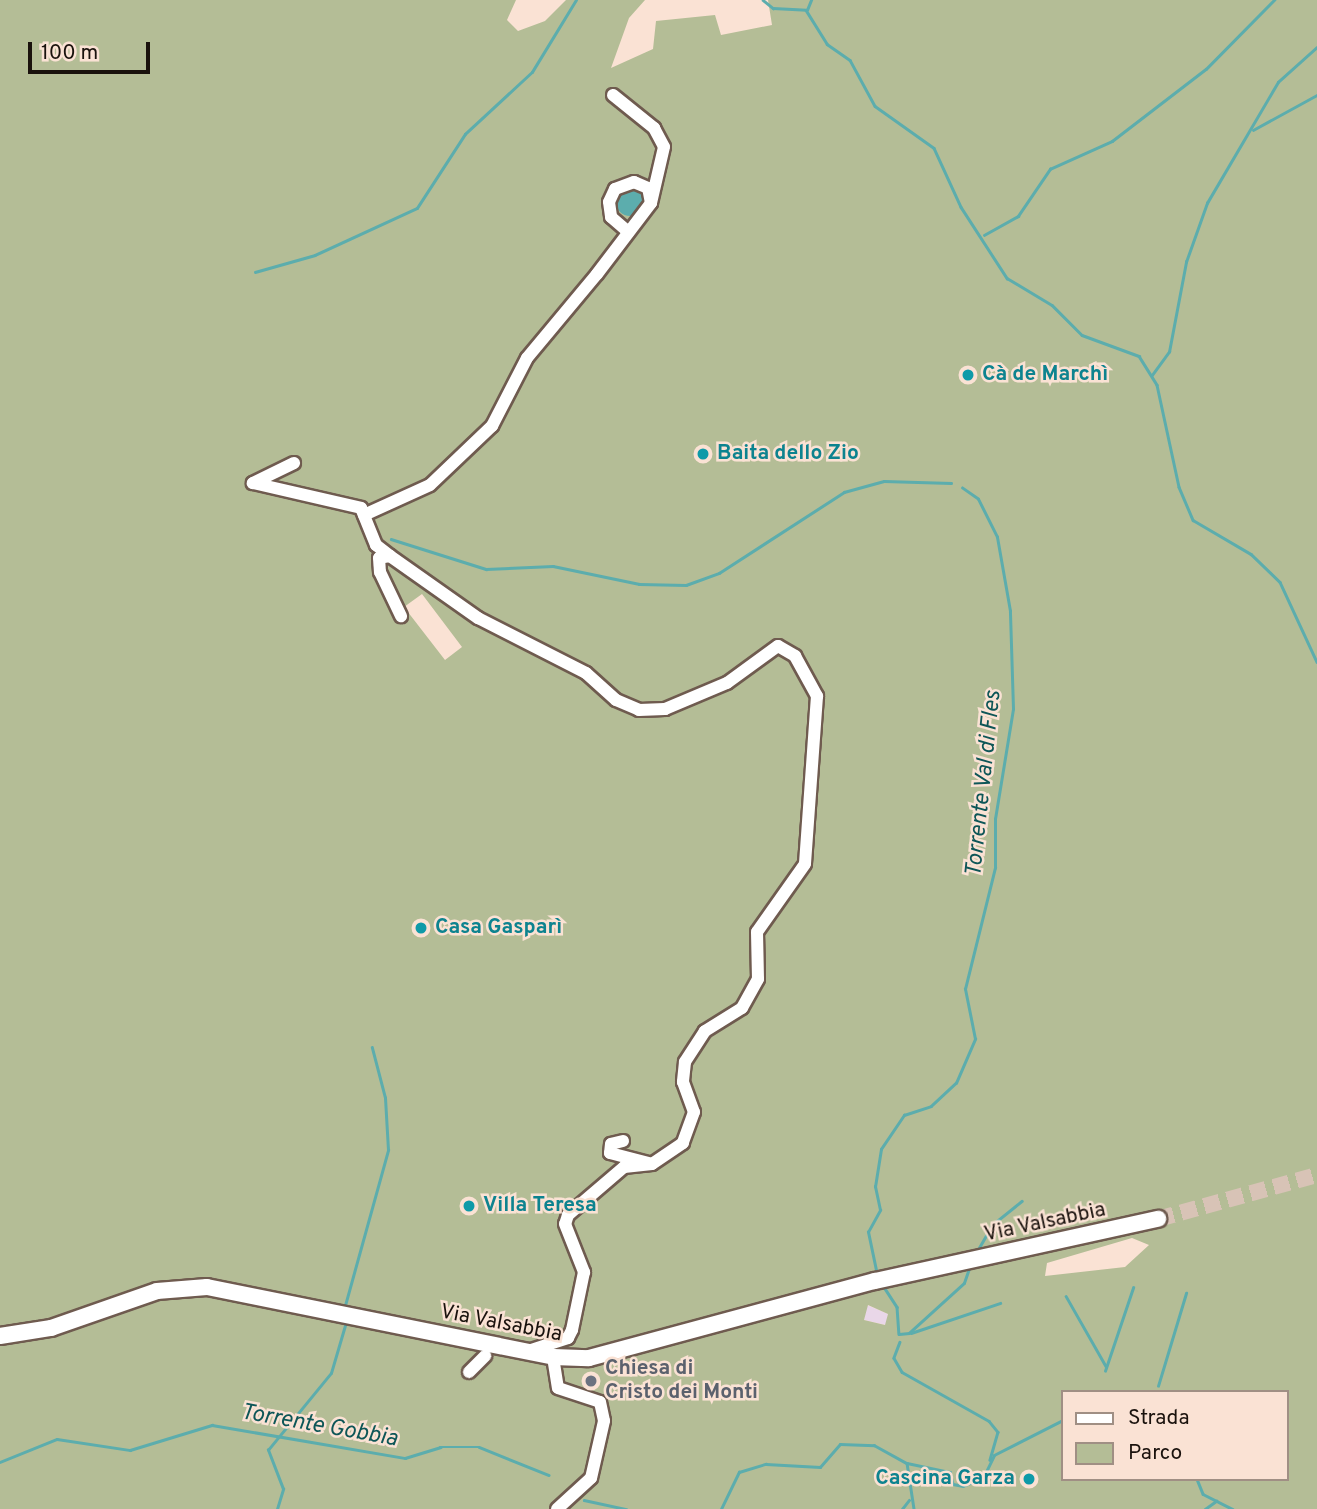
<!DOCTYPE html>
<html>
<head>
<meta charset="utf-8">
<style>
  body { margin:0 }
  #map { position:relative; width:1317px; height:1509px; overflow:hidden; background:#fae2d4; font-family:Overpass,sans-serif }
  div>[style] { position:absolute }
  .industrial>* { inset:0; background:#e9d7e8 }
  .green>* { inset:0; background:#b4bd96 }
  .water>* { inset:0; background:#5cadad }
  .round { border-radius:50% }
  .stream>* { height:2.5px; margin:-1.25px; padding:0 1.25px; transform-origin:1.25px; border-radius:1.25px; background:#5cadad }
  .major-tunnel>* { height:16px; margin-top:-8px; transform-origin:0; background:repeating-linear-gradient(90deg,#d8c3b6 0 16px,transparent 0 24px) }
  .roads { filter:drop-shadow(2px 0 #6f5b4f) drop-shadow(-2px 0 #6f5b4f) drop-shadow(0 2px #6f5b4f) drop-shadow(0 -2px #6f5b4f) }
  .minor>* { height:12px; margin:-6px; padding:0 6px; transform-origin:6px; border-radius:6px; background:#fff }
  .major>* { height:16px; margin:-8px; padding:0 8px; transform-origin:8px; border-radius:8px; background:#fff }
  .dots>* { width:19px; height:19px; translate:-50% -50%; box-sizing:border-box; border:4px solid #fae2d4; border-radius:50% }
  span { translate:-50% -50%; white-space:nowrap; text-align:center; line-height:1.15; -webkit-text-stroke:5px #fae2d4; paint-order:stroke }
  .culture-label { font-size:21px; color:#0d838f; font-weight:700 }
  .left { translate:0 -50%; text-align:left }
  .right { translate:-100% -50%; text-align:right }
  .street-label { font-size:21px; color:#1a120d }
  .worship-label { font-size:21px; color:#5b616d; font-weight:700 }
  .water-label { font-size:23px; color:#0e5657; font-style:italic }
  .legend { position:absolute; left:1061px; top:1390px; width:228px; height:91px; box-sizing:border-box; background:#fae2d4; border:2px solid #a08f84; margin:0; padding:9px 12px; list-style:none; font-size:21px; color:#1a120d }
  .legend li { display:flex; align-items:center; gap:14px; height:35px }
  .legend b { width:35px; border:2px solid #a08f84 }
  .scale { position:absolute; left:28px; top:42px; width:122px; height:32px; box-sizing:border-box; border:4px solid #1a120d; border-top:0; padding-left:9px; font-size:21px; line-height:24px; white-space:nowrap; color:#1a120d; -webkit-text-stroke:5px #fae2d4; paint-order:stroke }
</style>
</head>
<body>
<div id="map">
  <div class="industrial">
    <div style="clip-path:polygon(867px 1305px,888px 1314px,886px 1325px,864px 1320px)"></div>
  </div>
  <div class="green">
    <div style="clip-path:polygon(evenodd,0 0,516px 0,507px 20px,518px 31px,545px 21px,566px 0,645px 0,629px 18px,611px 68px,653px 49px,656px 21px,715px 15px,721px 35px,772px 25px,768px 0,1317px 0,1317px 1509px,0 1509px,0 0,422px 594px,462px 647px,445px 660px,404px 607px,422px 594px,0 0,1132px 1238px,1149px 1245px,1125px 1267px,1045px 1276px,1047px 1263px,1132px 1238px,0 0,868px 1305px,888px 1314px,885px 1325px,864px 1320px,868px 1305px,0 0,1063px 1392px,1287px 1392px,1287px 1479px,1063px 1479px,1063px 1392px)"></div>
  </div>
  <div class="water">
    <div class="round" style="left:616px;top:188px;width:28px;height:28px"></div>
  </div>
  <div class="stream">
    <div style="left:763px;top:0;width:13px;rotate:39deg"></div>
    <div style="left:773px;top:8px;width:33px;rotate:3deg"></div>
    <div style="left:806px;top:10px;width:40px;rotate:58deg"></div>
    <div style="left:827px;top:44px;width:28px;rotate:35deg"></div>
    <div style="left:850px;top:60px;width:52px;rotate:61.5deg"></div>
    <div style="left:875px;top:106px;width:72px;rotate:35.4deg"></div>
    <div style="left:934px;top:148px;width:65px;rotate:65.4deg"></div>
    <div style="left:961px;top:207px;width:85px;rotate:57.1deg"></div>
    <div style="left:1007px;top:278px;width:52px;rotate:31deg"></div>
    <div style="left:1052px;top:305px;width:42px;rotate:45deg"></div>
    <div style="left:1082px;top:335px;width:61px;rotate:20.2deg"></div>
    <div style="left:1139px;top:356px;width:34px;rotate:58deg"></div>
    <div style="left:1157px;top:385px;width:104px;rotate:77.8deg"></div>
    <div style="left:1179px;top:487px;width:36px;rotate:67deg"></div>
    <div style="left:1193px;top:520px;width:67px;rotate:30.4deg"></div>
    <div style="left:1251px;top:554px;width:40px;rotate:44deg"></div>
    <div style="left:1280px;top:582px;width:88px;rotate:65.2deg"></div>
    <div style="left:807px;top:10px;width:11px;rotate:-68deg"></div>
    <div style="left:1253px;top:130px;width:73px;rotate:-28.7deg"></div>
    <div style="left:984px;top:235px;width:39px;rotate:-29deg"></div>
    <div style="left:1018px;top:216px;width:57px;rotate:-55.8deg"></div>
    <div style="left:1050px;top:169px;width:68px;rotate:-24.3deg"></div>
    <div style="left:1112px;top:141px;width:118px;rotate:-37.5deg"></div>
    <div style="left:1206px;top:69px;width:97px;rotate:-45.4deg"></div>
    <div style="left:255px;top:272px;width:62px;rotate:-15.8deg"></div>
    <div style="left:315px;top:255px;width:112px;rotate:-24.7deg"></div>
    <div style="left:417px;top:208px;width:88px;rotate:-57deg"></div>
    <div style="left:465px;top:134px;width:91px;rotate:-42.8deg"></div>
    <div style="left:532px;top:72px;width:84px;rotate:-58.6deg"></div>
    <div style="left:1152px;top:375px;width:29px;rotate:-54deg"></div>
    <div style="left:1169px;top:352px;width:92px;rotate:-79.3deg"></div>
    <div style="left:1186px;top:262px;width:63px;rotate:-70.4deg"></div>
    <div style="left:1207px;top:203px;width:140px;rotate:-59.6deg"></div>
    <div style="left:1278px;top:82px;width:52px;rotate:-41.9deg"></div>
    <div style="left:391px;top:539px;width:100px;rotate:17.5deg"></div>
    <div style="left:486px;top:569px;width:67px;rotate:-2.6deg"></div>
    <div style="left:553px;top:566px;width:88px;rotate:11.8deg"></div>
    <div style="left:639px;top:584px;width:47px;rotate:1.2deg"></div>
    <div style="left:686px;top:585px;width:35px;rotate:-20deg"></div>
    <div style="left:719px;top:573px;width:149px;rotate:-32.9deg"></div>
    <div style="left:844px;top:492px;width:41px;rotate:-15.4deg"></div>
    <div style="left:884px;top:481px;width:67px;rotate:1.7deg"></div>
    <div style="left:976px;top:1253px;width:32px;rotate:-60deg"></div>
    <div style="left:992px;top:1225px;width:38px;rotate:-39deg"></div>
    <div style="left:877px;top:1275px;width:44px;rotate:-101.8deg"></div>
    <div style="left:868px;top:1232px;width:25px;rotate:-61deg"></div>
    <div style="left:880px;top:1210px;width:24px;rotate:-102deg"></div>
    <div style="left:875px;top:1187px;width:38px;rotate:-81deg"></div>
    <div style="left:881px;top:1149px;width:41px;rotate:-55.9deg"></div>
    <div style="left:904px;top:1115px;width:28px;rotate:-18deg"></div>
    <div style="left:931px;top:1106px;width:34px;rotate:-43deg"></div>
    <div style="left:956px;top:1083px;width:48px;rotate:-66.6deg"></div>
    <div style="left:975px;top:1039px;width:51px;rotate:-101.3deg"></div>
    <div style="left:965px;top:989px;width:125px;rotate:-76.1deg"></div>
    <div style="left:995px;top:868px;width:49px;rotate:-90deg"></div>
    <div style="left:995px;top:819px;width:111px;rotate:-80.7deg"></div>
    <div style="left:1013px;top:709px;width:98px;rotate:-91.8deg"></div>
    <div style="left:1010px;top:611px;width:75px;rotate:-100deg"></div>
    <div style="left:997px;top:537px;width:42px;rotate:-116.6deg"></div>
    <div style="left:978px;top:499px;width:19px;rotate:-145deg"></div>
    <div style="left:884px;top:1287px;width:24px;rotate:57deg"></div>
    <div style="left:897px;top:1307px;width:27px;rotate:86deg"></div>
    <div style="left:899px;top:1334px;width:10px;rotate:-6deg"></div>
    <div style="left:909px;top:1333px;width:74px;rotate:-42.3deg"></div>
    <div style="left:964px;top:1283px;width:18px;rotate:-71deg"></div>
    <div style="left:1066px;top:1296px;width:81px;rotate:60.3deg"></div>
    <div style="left:344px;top:1309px;width:165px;rotate:-74.5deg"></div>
    <div style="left:388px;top:1150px;width:52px;rotate:-93.3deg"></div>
    <div style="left:385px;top:1098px;width:52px;rotate:-104.6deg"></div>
    <div style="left:911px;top:1333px;width:94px;rotate:-18.6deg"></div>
    <div style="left:900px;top:1342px;width:17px;rotate:111deg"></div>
    <div style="left:894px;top:1358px;width:16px;rotate:60deg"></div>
    <div style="left:902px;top:1372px;width:100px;rotate:29.4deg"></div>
    <div style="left:989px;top:1421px;width:14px;rotate:51deg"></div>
    <div style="left:998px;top:1432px;width:29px;rotate:106deg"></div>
    <div style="left:1105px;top:1371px;width:88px;rotate:-71.4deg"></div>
    <div style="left:1158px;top:1386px;width:97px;rotate:-73.2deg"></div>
    <div style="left:0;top:1462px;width:61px;rotate:-22deg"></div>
    <div style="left:57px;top:1439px;width:74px;rotate:8.6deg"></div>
    <div style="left:130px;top:1450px;width:86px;rotate:-17deg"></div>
    <div style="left:212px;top:1425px;width:196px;rotate:9.7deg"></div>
    <div style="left:405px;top:1458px;width:37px;rotate:-17deg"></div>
    <div style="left:440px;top:1447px;width:39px"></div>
    <div style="left:479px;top:1447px;width:75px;rotate:21.8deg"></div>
    <div style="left:907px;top:1463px;width:47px;rotate:81.3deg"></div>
    <div style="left:1197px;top:1479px;width:16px;rotate:68deg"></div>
    <div style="left:1203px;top:1494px;width:33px;rotate:27deg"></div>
    <div style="left:584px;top:1500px;width:43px;rotate:12.1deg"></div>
    <div style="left:277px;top:1509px;width:21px;rotate:-73deg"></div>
    <div style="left:283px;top:1489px;width:42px;rotate:-111deg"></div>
    <div style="left:268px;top:1450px;width:99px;rotate:-50.7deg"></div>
    <div style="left:331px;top:1373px;width:53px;rotate:-73.6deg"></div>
    <div style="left:721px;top:1509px;width:41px;rotate:-64.1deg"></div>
    <div style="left:739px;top:1472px;width:28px;rotate:-17deg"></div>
    <div style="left:766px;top:1464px;width:54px;rotate:3.2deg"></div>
    <div style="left:820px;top:1467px;width:30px;rotate:-49deg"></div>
    <div style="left:840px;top:1444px;width:34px;rotate:2deg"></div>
    <div style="left:874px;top:1445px;width:38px;rotate:29deg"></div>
    <div style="left:907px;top:1463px;width:44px;rotate:11.8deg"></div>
    <div style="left:950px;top:1472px;width:12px;rotate:76deg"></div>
    <div style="left:953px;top:1484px;width:10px;rotate:11deg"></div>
    <div style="left:963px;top:1486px;width:22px;rotate:-22deg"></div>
    <div style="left:983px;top:1478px;width:25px;rotate:-64deg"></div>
    <div style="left:994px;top:1455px;width:77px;rotate:-26.9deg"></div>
    <div style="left:902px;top:1509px;width:11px;rotate:-52deg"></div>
    <div style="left:1205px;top:1509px;width:14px;rotate:-36deg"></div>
  </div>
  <div class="major-tunnel">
    <div style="left:1158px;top:1219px;width:165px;rotate:-15.5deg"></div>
  </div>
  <div class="roads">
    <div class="minor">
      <div style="left:613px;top:95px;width:53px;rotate:38.8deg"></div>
      <div style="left:654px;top:128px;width:21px;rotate:62deg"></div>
      <div style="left:664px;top:147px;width:57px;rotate:103.1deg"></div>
      <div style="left:294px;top:463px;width:46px;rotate:154deg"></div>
      <div style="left:253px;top:483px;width:111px;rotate:13deg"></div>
      <div style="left:361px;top:508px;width:40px;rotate:68deg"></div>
      <div style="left:376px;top:545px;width:18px;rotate:38deg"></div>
      <div style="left:390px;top:556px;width:108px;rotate:35.2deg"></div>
      <div style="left:478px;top:618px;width:121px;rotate:27deg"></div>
      <div style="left:586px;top:673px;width:40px;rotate:42deg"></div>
      <div style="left:616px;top:700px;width:25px;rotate:23deg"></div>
      <div style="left:639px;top:710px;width:26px;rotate:-2deg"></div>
      <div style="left:665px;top:709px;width:67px;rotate:-22.8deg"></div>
      <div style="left:727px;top:683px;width:63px;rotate:-36deg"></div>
      <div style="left:778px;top:646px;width:20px;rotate:30deg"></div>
      <div style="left:795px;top:656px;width:46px;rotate:61.2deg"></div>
      <div style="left:817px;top:696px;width:168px;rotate:94.1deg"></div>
      <div style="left:805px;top:864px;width:83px;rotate:125.2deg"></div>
      <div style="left:757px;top:932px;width:47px;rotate:88.8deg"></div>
      <div style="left:758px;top:979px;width:33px;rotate:119deg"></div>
      <div style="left:742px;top:1008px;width:44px;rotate:148.1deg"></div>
      <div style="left:705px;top:1031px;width:37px;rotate:123deg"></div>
      <div style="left:685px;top:1062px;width:20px;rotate:96deg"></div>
      <div style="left:683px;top:1082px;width:32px;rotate:70deg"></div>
      <div style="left:694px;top:1112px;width:33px;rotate:110deg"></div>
      <div style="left:683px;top:1143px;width:37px;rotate:146deg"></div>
      <div style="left:652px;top:1164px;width:28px;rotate:174deg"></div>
      <div style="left:624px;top:1167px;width:74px;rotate:139.4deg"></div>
      <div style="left:568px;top:1215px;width:9px;rotate:108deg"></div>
      <div style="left:565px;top:1224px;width:52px;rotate:68.4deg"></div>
      <div style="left:584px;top:1272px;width:59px;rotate:101.7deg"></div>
      <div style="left:572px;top:1330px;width:9px;rotate:117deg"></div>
      <div style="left:568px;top:1338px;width:45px;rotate:162deg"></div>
      <div style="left:364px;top:515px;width:72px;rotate:-24.4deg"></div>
      <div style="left:430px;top:485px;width:86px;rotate:-43.6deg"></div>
      <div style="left:492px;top:426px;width:76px;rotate:-62.8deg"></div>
      <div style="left:527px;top:358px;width:109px;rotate:-50.2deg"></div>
      <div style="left:597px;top:274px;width:89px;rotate:-52.7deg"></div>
      <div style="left:651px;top:203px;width:15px;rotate:-101deg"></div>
      <div style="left:648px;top:188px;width:15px;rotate:-157deg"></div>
      <div style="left:634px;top:182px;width:20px;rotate:160deg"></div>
      <div style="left:615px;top:189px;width:14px;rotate:115deg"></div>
      <div style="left:609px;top:202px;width:15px;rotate:82deg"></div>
      <div style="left:611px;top:217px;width:23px;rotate:41deg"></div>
      <div style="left:390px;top:556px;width:11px;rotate:170deg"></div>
      <div style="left:379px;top:558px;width:14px;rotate:86deg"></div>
      <div style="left:380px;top:572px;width:49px;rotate:64.5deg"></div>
      <div style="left:623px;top:1141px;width:12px;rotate:166deg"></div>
      <div style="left:611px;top:1144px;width:9px;rotate:96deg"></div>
      <div style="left:610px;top:1153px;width:43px;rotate:14.7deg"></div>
      <div style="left:553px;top:1357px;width:31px;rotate:81deg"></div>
      <div style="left:558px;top:1388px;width:44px;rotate:18.4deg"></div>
      <div style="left:600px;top:1402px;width:19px;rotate:78deg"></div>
      <div style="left:604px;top:1421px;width:58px;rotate:102.8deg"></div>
      <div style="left:591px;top:1478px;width:46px;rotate:137.6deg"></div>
      <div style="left:469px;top:1372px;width:23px;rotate:-45deg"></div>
    </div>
    <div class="major">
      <div style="left:0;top:1336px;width:52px;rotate:-8.9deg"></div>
      <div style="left:51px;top:1328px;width:112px;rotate:-19.2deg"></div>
      <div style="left:157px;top:1291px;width:50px;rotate:-4.6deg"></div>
      <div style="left:207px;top:1287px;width:353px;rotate:11.4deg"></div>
      <div style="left:553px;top:1357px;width:36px;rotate:2deg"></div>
      <div style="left:589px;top:1358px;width:296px;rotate:-15.1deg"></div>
      <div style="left:875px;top:1281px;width:290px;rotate:-12.4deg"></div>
    </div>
  </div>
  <div class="dots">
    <div style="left:968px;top:375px;background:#0f9aa8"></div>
    <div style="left:703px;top:454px;background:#0f9aa8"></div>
    <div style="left:421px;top:928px;background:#0f9aa8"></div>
    <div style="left:469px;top:1206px;background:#0f9aa8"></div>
    <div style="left:591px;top:1381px;background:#6b7280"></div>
    <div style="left:1029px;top:1479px;background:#0f9aa8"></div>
  </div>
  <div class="culture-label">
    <span class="left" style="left:982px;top:375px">Cà de Marchì</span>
    <span class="left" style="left:717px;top:454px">Baita dello Zio</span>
    <span class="left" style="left:435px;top:928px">Casa Gasparì</span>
    <span class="left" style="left:483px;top:1206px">Villa Teresa</span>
    <span class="right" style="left:1015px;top:1479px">Cascina Garza</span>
  </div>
  <div class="street-label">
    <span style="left:1045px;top:1223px;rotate:-12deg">Via Valsabbia</span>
    <span style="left:501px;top:1324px;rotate:11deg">Via Valsabbia</span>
  </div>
  <div class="worship-label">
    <span class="left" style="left:605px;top:1381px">Chiesa di<br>Cristo dei Monti</span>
  </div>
  <div class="water-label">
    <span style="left:985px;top:784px;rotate:-84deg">Torrente Val di Fles</span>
    <span style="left:319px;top:1427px;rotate:10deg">Torrente Gobbia</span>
  </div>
  <ul class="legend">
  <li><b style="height:9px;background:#fff"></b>Strada</li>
  <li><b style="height:19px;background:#b4bd96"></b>Parco</li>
  </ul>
  <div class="scale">100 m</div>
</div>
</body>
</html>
